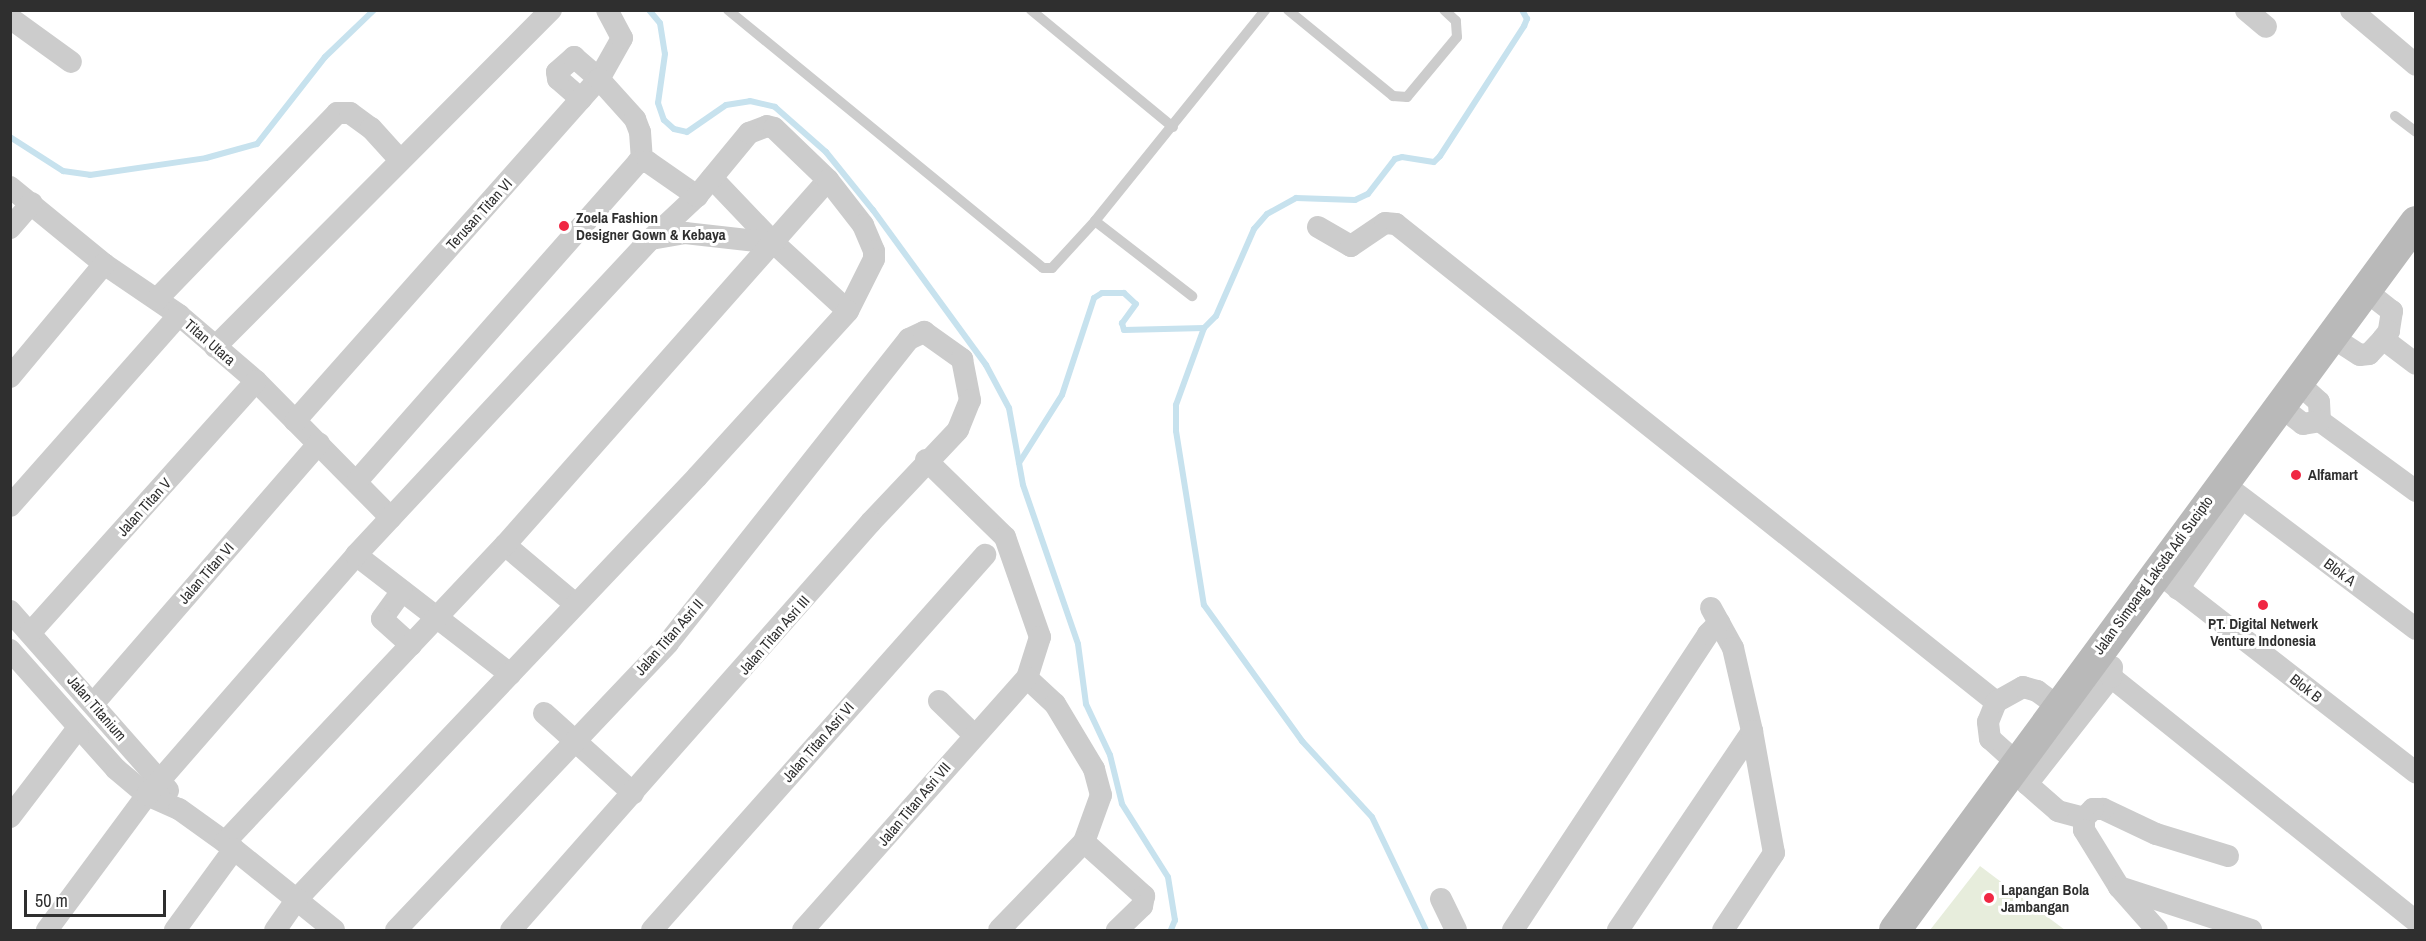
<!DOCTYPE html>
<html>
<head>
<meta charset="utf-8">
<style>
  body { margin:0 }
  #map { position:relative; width:2426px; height:941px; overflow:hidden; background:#fff; font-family:"Archivo Narrow",sans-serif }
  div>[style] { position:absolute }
  .green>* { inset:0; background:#e7eddc }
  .stream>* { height:6px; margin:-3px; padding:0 3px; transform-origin:3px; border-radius:3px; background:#c7e2ee }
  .lane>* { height:10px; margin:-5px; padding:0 5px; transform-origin:5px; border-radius:5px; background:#ccc }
  .street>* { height:22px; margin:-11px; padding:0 11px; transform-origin:11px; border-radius:11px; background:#ccc }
  .secondary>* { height:32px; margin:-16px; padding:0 16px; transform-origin:16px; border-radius:16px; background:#b9b9b9 }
  .dots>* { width:16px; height:16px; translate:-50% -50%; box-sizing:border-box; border:3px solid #fff; border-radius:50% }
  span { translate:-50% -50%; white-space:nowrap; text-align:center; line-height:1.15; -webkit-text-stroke:6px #fff; paint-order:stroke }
  .street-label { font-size:15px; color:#2f2f2f }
  .poi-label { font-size:15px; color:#2f2f2f; font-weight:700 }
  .left { translate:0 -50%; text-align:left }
  .frame { position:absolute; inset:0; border:12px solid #2f2f2f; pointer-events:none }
  .scale { position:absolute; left:24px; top:890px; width:142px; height:27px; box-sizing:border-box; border:3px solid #2f2f2f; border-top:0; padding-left:8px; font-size:18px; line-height:21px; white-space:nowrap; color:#2f2f2f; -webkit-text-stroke:4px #fff; paint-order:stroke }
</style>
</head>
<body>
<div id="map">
  <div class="green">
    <div style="clip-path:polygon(1980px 866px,2065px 930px,1930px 930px)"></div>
  </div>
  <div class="stream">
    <div style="left:649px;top:10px;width:17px;rotate:50deg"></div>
    <div style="left:660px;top:23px;width:31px;rotate:81deg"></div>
    <div style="left:665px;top:54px;width:49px;rotate:98.1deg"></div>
    <div style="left:658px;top:103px;width:18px;rotate:71deg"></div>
    <div style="left:664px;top:120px;width:13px;rotate:42deg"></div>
    <div style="left:674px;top:129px;width:13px;rotate:13deg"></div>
    <div style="left:687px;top:132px;width:47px;rotate:-34.7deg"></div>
    <div style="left:726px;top:105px;width:24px;rotate:-9deg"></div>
    <div style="left:750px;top:101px;width:26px;rotate:13deg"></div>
    <div style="left:775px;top:107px;width:68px;rotate:41.4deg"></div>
    <div style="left:826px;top:152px;width:75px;rotate:51deg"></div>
    <div style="left:873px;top:210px;width:192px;rotate:53.9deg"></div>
    <div style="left:986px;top:365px;width:49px;rotate:61.9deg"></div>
    <div style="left:1009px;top:408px;width:78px;rotate:79.7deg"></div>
    <div style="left:1023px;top:485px;width:168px;rotate:70.9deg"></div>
    <div style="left:1078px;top:644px;width:61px;rotate:82.4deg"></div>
    <div style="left:1086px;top:704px;width:56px;rotate:64.8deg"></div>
    <div style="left:1110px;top:755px;width:50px;rotate:76.2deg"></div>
    <div style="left:1122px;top:804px;width:86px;rotate:57.8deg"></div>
    <div style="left:1168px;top:877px;width:44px;rotate:80.8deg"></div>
    <div style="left:1175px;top:920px;width:11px;rotate:112deg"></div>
    <div style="left:10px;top:137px;width:63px;rotate:32.7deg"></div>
    <div style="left:63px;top:171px;width:27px;rotate:8deg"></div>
    <div style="left:90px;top:175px;width:117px;rotate:-8.3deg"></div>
    <div style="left:206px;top:158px;width:53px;rotate:-15.4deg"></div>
    <div style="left:257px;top:144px;width:110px;rotate:-52deg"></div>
    <div style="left:325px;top:57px;width:68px;rotate:-43.8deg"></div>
    <div style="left:1204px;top:328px;width:82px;rotate:110deg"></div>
    <div style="left:1176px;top:405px;width:26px;rotate:90deg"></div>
    <div style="left:1176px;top:431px;width:176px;rotate:80.9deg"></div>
    <div style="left:1204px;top:605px;width:168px;rotate:54.2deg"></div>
    <div style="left:1302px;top:741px;width:103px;rotate:47.4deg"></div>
    <div style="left:1372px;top:817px;width:125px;rotate:64.5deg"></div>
    <div style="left:1019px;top:463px;width:80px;rotate:-57.7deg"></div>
    <div style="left:1062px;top:395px;width:102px;rotate:-71.7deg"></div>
    <div style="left:1094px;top:298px;width:9px;rotate:-32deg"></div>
    <div style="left:1102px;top:293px;width:22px"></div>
    <div style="left:1124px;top:293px;width:16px;rotate:43deg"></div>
    <div style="left:1136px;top:304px;width:24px;rotate:126deg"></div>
    <div style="left:1122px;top:323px;width:7px;rotate:74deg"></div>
    <div style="left:1124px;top:330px;width:80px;rotate:-1.4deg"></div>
    <div style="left:1204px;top:328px;width:17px;rotate:-45deg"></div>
    <div style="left:1216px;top:316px;width:95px;rotate:-66.4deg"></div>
    <div style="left:1254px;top:229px;width:20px;rotate:-49deg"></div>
    <div style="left:1267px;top:214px;width:33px;rotate:-29deg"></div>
    <div style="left:1296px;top:198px;width:59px;rotate:1.9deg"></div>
    <div style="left:1355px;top:200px;width:14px;rotate:-25deg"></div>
    <div style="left:1368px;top:194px;width:44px;rotate:-52.4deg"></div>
    <div style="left:1395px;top:159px;width:7px;rotate:-16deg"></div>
    <div style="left:1402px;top:157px;width:32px;rotate:9deg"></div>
    <div style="left:1434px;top:162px;width:8px;rotate:-45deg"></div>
    <div style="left:1440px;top:156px;width:155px;rotate:-57.1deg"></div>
    <div style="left:1524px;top:26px;width:8px;rotate:-67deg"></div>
    <div style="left:1527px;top:19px;width:10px;rotate:-119deg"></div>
  </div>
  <div class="lane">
    <div style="left:728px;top:10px;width:407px;rotate:39.3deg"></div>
    <div style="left:1043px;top:268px;width:9px"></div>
    <div style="left:1052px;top:268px;width:64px;rotate:-47.5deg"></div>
    <div style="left:1095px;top:221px;width:271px;rotate:-51.1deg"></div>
    <div style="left:1031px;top:10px;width:184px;rotate:39.5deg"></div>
    <div style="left:1288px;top:10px;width:136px;rotate:39.3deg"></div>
    <div style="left:1393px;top:96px;width:14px;rotate:4deg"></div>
    <div style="left:1407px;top:97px;width:78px;rotate:-50.2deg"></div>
    <div style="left:1457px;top:37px;width:16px;rotate:-94deg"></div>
    <div style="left:1456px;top:21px;width:16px;rotate:-137deg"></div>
    <div style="left:2395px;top:116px;width:26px;rotate:37deg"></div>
    <div style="left:1095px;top:221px;width:123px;rotate:37.7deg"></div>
  </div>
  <div class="street">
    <div style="left:2246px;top:10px;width:26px;rotate:40deg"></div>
    <div style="left:2351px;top:10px;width:85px;rotate:40.2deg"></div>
    <div style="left:10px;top:18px;width:75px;rotate:35.8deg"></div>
    <div style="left:581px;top:99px;width:30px;rotate:-139deg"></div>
    <div style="left:558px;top:79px;width:7px;rotate:-98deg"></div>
    <div style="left:557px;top:72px;width:23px;rotate:-41deg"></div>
    <div style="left:574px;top:57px;width:33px;rotate:41deg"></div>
    <div style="left:599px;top:79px;width:47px;rotate:-60.7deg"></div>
    <div style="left:622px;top:38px;width:32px;rotate:-118deg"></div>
    <div style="left:712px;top:178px;width:90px;rotate:46.4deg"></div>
    <div style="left:774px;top:243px;width:100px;rotate:42.6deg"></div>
    <div style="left:10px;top:187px;width:122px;rotate:39.3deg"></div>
    <div style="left:104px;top:264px;width:91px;rotate:34.2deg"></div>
    <div style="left:179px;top:315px;width:101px;rotate:40.6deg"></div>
    <div style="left:256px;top:381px;width:192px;rotate:45.4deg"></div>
    <div style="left:1318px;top:227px;width:38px;rotate:30deg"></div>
    <div style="left:1351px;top:246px;width:41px;rotate:-34.1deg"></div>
    <div style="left:1385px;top:223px;width:11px;rotate:5deg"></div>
    <div style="left:1396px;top:224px;width:767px;rotate:38.54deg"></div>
    <div style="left:10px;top:228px;width:33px;rotate:-49deg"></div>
    <div style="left:651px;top:239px;width:35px;rotate:-10deg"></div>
    <div style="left:685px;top:233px;width:90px;rotate:6.4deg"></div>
    <div style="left:2366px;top:291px;width:33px;rotate:38deg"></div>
    <div style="left:2392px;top:311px;width:20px;rotate:99deg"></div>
    <div style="left:2389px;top:331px;width:10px;rotate:127deg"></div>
    <div style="left:2383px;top:339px;width:41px;rotate:37.1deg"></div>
    <div style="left:157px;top:299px;width:259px;rotate:-45.9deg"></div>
    <div style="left:337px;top:113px;width:13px"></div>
    <div style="left:350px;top:113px;width:26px;rotate:36deg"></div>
    <div style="left:371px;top:128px;width:43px;rotate:47.8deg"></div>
    <div style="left:2332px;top:337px;width:33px;rotate:33deg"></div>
    <div style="left:2360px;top:355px;width:9px;rotate:-6deg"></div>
    <div style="left:2369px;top:354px;width:21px;rotate:-47deg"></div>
    <div style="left:215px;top:347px;width:476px;rotate:-45.1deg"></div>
    <div style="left:10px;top:377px;width:147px;rotate:-50.2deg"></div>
    <div style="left:2298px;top:383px;width:28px;rotate:42deg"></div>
    <div style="left:2319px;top:402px;width:19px;rotate:87deg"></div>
    <div style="left:2320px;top:421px;width:119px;rotate:36.1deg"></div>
    <div style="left:2280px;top:406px;width:29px;rotate:38deg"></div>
    <div style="left:2303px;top:424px;width:17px;rotate:-10deg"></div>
    <div style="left:295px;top:421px;width:458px;rotate:-48.4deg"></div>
    <div style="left:599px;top:79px;width:54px;rotate:48deg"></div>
    <div style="left:635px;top:119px;width:14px;rotate:69deg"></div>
    <div style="left:640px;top:132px;width:28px;rotate:86deg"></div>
    <div style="left:926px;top:460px;width:110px;rotate:44.3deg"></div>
    <div style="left:1005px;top:537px;width:106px;rotate:70.7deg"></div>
    <div style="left:1040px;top:637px;width:43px;rotate:107.6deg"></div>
    <div style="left:1027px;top:678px;width:38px;rotate:43deg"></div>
    <div style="left:1055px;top:704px;width:76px;rotate:59deg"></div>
    <div style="left:1094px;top:769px;width:27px;rotate:75deg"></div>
    <div style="left:1101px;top:795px;width:50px;rotate:109.9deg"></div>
    <div style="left:1084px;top:842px;width:122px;rotate:134deg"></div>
    <div style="left:357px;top:481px;width:425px;rotate:-48.6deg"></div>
    <div style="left:638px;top:162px;width:10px"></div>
    <div style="left:648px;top:162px;width:60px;rotate:34.8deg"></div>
    <div style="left:2221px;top:482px;width:244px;rotate:37deg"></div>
    <div style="left:10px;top:506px;width:255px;rotate:-48.5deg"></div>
    <div style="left:505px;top:545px;width:92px;rotate:40.1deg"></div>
    <div style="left:356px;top:555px;width:195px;rotate:37.7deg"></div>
    <div style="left:2156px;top:571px;width:329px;rotate:37.8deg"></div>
    <div style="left:2178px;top:589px;width:111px;rotate:-54.9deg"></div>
    <div style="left:402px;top:591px;width:34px;rotate:126deg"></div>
    <div style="left:382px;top:619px;width:39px;rotate:42deg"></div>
    <div style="left:1711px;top:608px;width:46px;rotate:61.2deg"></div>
    <div style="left:1733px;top:648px;width:85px;rotate:77.1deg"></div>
    <div style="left:10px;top:611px;width:239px;rotate:48.6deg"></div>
    <div style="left:31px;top:632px;width:337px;rotate:-48.1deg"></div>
    <div style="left:10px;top:650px;width:159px;rotate:48.3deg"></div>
    <div style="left:116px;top:769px;width:40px;rotate:40deg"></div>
    <div style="left:147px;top:795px;width:35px;rotate:24deg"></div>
    <div style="left:179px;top:809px;width:57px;rotate:35.7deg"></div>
    <div style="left:225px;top:842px;width:140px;rotate:38.9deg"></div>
    <div style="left:2086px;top:667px;width:18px;rotate:38deg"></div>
    <div style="left:2100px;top:678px;width:11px;rotate:-5deg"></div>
    <div style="left:2111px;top:677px;width:391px;rotate:38.7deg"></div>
    <div style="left:939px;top:701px;width:49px;rotate:44.2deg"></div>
    <div style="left:93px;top:704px;width:345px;rotate:-49.1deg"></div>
    <div style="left:544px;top:713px;width:120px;rotate:42deg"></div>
    <div style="left:2017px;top:763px;width:36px;rotate:-138deg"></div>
    <div style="left:1990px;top:739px;width:17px;rotate:-97deg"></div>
    <div style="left:1988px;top:722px;width:22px;rotate:-68deg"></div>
    <div style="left:1996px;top:702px;width:31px;rotate:-29deg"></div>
    <div style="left:2023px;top:687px;width:15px;rotate:16deg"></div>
    <div style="left:2037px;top:691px;width:26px;rotate:36deg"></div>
    <div style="left:10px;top:817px;width:112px;rotate:-52.6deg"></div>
    <div style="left:2084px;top:818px;width:27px;rotate:-165deg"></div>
    <div style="left:2058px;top:811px;width:41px;rotate:-138.9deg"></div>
    <div style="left:2027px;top:784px;width:136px;rotate:-51.9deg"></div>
    <div style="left:2111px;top:677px;width:10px;rotate:-84deg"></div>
    <div style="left:225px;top:842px;width:408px;rotate:-46.7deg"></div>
    <div style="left:505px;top:545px;width:487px;rotate:-48.5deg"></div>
    <div style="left:1084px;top:842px;width:81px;rotate:42deg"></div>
    <div style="left:1144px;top:896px;width:10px;rotate:101deg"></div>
    <div style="left:1142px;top:906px;width:35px;rotate:136deg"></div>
    <div style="left:2228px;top:856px;width:75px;rotate:-163deg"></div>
    <div style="left:2156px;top:834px;width:59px;rotate:-154.7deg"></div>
    <div style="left:2103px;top:809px;width:10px;rotate:180deg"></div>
    <div style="left:2093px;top:809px;width:13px;rotate:135deg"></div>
    <div style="left:2084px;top:818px;width:12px;rotate:90deg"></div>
    <div style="left:2084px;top:830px;width:67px;rotate:58.4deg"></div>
    <div style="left:2119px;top:887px;width:139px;rotate:18deg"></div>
    <div style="left:2119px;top:887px;width:57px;rotate:48.5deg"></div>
    <div style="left:1441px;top:899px;width:34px;rotate:64deg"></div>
    <div style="left:47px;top:930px;width:168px;rotate:-53.5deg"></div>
    <div style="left:147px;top:795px;width:318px;rotate:-48.9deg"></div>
    <div style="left:356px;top:555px;width:431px;rotate:-47deg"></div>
    <div style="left:650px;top:240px;width:64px;rotate:-43.1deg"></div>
    <div style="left:697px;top:196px;width:82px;rotate:-50.5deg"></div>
    <div style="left:749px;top:133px;width:19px;rotate:-21deg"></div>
    <div style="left:767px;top:126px;width:7px;rotate:16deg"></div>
    <div style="left:774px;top:128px;width:75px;rotate:43.9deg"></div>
    <div style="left:828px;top:180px;width:57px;rotate:52.1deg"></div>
    <div style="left:863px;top:225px;width:28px;rotate:67deg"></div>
    <div style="left:874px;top:251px;width:8px;rotate:90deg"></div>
    <div style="left:874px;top:259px;width:58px;rotate:116.6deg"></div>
    <div style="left:848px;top:311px;width:224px;rotate:132.3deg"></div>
    <div style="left:697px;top:477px;width:581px;rotate:133.47deg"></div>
    <div style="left:297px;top:899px;width:38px;rotate:125deg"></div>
    <div style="left:175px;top:930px;width:100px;rotate:-53.9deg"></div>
    <div style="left:396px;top:930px;width:395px;rotate:-46.5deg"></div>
    <div style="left:668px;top:643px;width:388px;rotate:-51.6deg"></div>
    <div style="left:909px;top:339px;width:17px;rotate:-25deg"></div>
    <div style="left:924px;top:332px;width:47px;rotate:35.4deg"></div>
    <div style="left:962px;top:359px;width:42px;rotate:79deg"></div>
    <div style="left:970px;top:400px;width:32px;rotate:112deg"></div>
    <div style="left:958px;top:430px;width:127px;rotate:133.4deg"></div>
    <div style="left:871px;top:522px;width:544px;rotate:131.42deg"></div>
    <div style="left:652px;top:930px;width:502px;rotate:-48.39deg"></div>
    <div style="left:803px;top:930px;width:337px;rotate:-48.4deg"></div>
    <div style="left:1513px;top:930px;width:354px;rotate:-56.6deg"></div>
    <div style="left:1708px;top:634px;width:16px;rotate:-45deg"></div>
    <div style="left:1618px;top:930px;width:240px;rotate:-56deg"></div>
    <div style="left:1752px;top:731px;width:124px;rotate:79.8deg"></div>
    <div style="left:1774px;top:853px;width:92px;rotate:123.5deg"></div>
  </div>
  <div class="secondary">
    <div style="left:1895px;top:930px;width:879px;rotate:-53.65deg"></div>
  </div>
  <div class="dots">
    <div style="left:564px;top:226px;background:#f02743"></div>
    <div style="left:2296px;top:475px;background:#f02743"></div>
    <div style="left:2263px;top:605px;background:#f02743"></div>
    <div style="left:1989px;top:898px;background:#f02743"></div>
  </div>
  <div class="street-label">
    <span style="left:479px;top:214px;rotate:-48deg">Terusan Titan VI</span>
    <span style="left:210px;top:342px;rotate:41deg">Titan Utara</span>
    <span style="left:144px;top:507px;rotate:-48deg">Jalan Titan V</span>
    <span style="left:2340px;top:572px;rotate:37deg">Blok A</span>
    <span style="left:206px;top:573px;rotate:-49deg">Jalan Titan VI</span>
    <span style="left:2153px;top:575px;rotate:-54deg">Jalan Simpang Laksda Adi Sucipto</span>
    <span style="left:774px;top:635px;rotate:-49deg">Jalan Titan Asri III</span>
    <span style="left:669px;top:637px;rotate:-49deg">Jalan Titan Asri II</span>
    <span style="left:2306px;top:688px;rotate:38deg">Blok B</span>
    <span style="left:97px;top:708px;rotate:49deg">Jalan Titanium</span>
    <span style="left:818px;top:742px;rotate:-49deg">Jalan Titan Asri VI</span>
    <span style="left:914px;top:804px;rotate:-50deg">Jalan Titan Asri VII</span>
  </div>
  <div class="poi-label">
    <span class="left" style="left:576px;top:226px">Zoela Fashion<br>Designer Gown &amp; Kebaya</span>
    <span class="left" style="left:2308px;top:475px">Alfamart</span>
    <span style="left:2263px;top:632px">PT. Digital Netwerk<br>Venture Indonesia</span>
    <span class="left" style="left:2001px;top:898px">Lapangan Bola<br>Jambangan</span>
  </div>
  <div class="frame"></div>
  <div class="scale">50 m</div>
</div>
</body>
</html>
